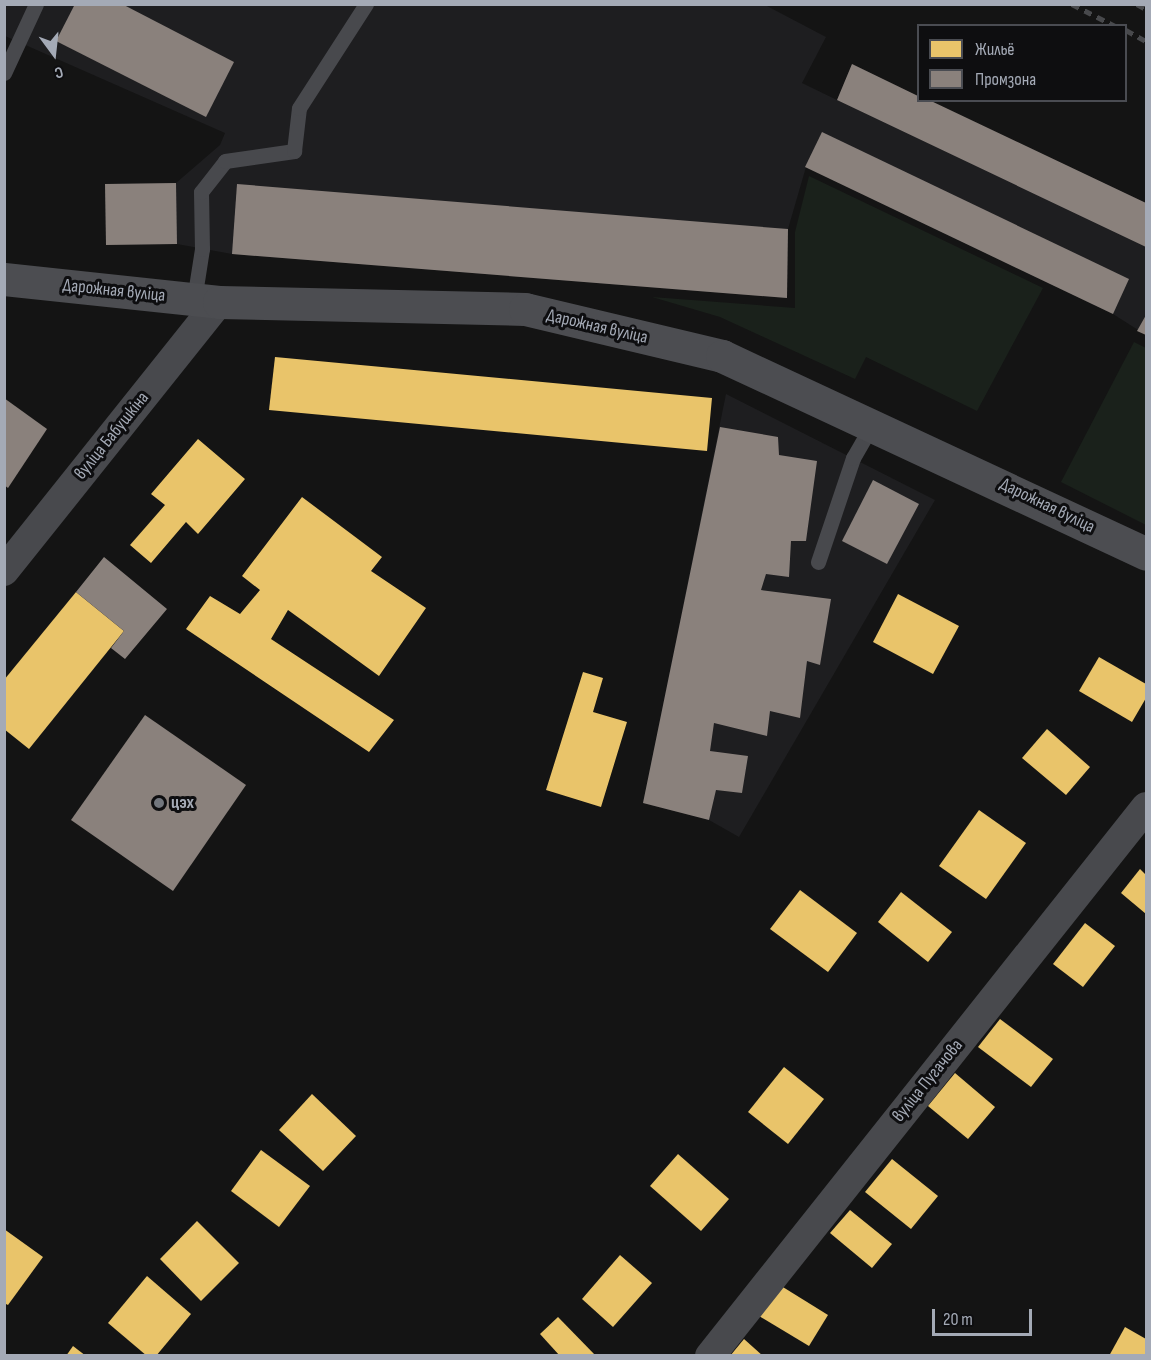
<!DOCTYPE html>
<html>
<head>
<meta charset="utf-8">
<style>
  body { margin:0 }
  #map { position:relative; width:1151px; height:1360px; overflow:hidden; background:#141414; font-family:"Sofia Sans Condensed",sans-serif }
  div>[style] { position:absolute }
  .built>* { inset:0; background:#1e1e20 }
  .green>* { inset:0; background:#1a211b }
  .homes>* { inset:0; background:#e9c46a }
  .industry>* { inset:0; background:#8a817c }
  .lane>* { height:15px; margin:-7.5px; padding:0 7.5px; transform-origin:7.5px; border-radius:7.5px; background:#48494d }
  .street>* { height:30px; margin:-15px; padding:0 15px; transform-origin:15px; border-radius:15px; background:#48494d }
  .secondary>* { height:33px; margin:-16.5px; padding:0 16.5px; transform-origin:16.5px; border-radius:16.5px; background:#4c4d51 }
  .rail>* { height:4.5px; margin-top:-2.25px; transform-origin:0; background:repeating-linear-gradient(90deg,#48494c 0 8px,transparent 0 14px) }
  .dots>* { width:16px; height:16px; translate:-50% -50%; box-sizing:border-box; border:3px solid #0e0e10; border-radius:50% }
  span { translate:-50% -50%; white-space:nowrap; text-align:center; line-height:1.15; -webkit-text-stroke:6px #0e0e10; paint-order:stroke }
  .street-label { font-size:18px; color:#a4aab6 }
  .poi-label { font-size:18px; color:#a4aab6; font-weight:700 }
  .left { translate:0 -50%; text-align:left }
  .frame { position:absolute; inset:0; border:6px solid #a4aab6; pointer-events:none }
  .legend { position:absolute; left:917px; top:24px; width:210px; height:78px; box-sizing:border-box; background:#0e0e10; border:2px solid #4a4c52; margin:0; padding:8px 10px; list-style:none; font-size:18px; color:#a4aab6 }
  .legend li { display:flex; align-items:center; gap:12px; height:30px }
  .legend b { width:30px; border:2px solid #4a4c52 }
  .north { position:absolute; left:24px; top:24px; width:60px; height:60px; -webkit-text-stroke:4px #0e0e10; paint-order:stroke; rotate:165deg; font-size:16px; font-weight:700; line-height:24px; text-align:center; color:#a4aab6 }
  .north::after { content:''; display:block; margin:auto; width:21px; height:27px; background:#a4aab6; clip-path:polygon(50% 0,100% 100%,50% 72%,0 100%) }
  .scale { position:absolute; left:932px; top:1309px; width:100px; height:27px; box-sizing:border-box; border:3px solid #a4aab6; border-top:0; padding-left:8px; font-size:18px; line-height:21px; white-space:nowrap; color:#a4aab6; -webkit-text-stroke:4px #0e0e10; paint-order:stroke }
</style>
</head>
<body>
<div id="map">
  <div class="built">
    <div style="clip-path:polygon(5px 4px,765px 5px,826px 37px,802px 83px,837px 100px,852px 64px,918px 96px,918px 100px,929px 101px,1146px 203px,1146px 335px,1113px 314px,806px 167px,788px 229px,787px 298px,232px 254px,177px 244px,106px 245px,105px 184px,176px 183px,220px 145px,225px 133px,5px 36px)"></div>
    <div style="clip-path:polygon(726px 394px,935px 500px,739px 837px,709px 820px,643px 803px)"></div>
  </div>
  <div class="green">
    <div style="clip-path:polygon(809px 176px,1043px 288px,977px 411px,866px 357px,855px 379px,720px 317px,652px 297px,795px 308px,795px 232px)"></div>
    <div style="clip-path:polygon(1134px 342px,1146px 348px,1146px 525px,1061px 482px)"></div>
  </div>
  <div class="homes">
    <div style="clip-path:polygon(275px 357px,712px 398px,707px 451px,269px 410px)"></div>
    <div style="clip-path:polygon(198px 439px,245px 479px,198px 534px,186px 522px,151px 563px,130px 545px,165px 505px,151px 494px)"></div>
    <div style="clip-path:polygon(302px 497px,382px 557px,371px 571px,426px 608px,379px 676px,288px 610px,271px 639px,394px 720px,369px 752px,186px 629px,210px 596px,240px 614px,260px 590px,242px 576px)"></div>
    <div style="clip-path:polygon(76px 592px,124px 631px,29px 749px,4px 729px,4px 680px)"></div>
    <div style="clip-path:polygon(898px 594px,959px 626px,933px 674px,873px 642px)"></div>
    <div style="clip-path:polygon(1099px 657px,1146px 684px,1146px 698px,1132px 722px,1079px 691px)"></div>
    <div style="clip-path:polygon(583px 672px,603px 678px,593px 712px,627px 722px,601px 807px,546px 790px)"></div>
    <div style="clip-path:polygon(1047px 729px,1090px 767px,1066px 795px,1022px 758px)"></div>
    <div style="clip-path:polygon(979px 810px,1026px 843px,986px 899px,939px 866px)"></div>
    <div style="clip-path:polygon(1140px 869px,1146px 875px,1146px 914px,1121px 893px)"></div>
    <div style="clip-path:polygon(800px 890px,857px 933px,828px 972px,770px 929px)"></div>
    <div style="clip-path:polygon(901px 892px,952px 932px,928px 962px,878px 922px)"></div>
    <div style="clip-path:polygon(1085px 923px,1115px 946px,1083px 987px,1053px 964px)"></div>
    <div style="clip-path:polygon(1000px 1019px,1053px 1059px,1031px 1087px,978px 1047px)"></div>
    <div style="clip-path:polygon(784px 1067px,824px 1099px,788px 1144px,748px 1112px)"></div>
    <div style="clip-path:polygon(955px 1073px,995px 1107px,968px 1139px,928px 1106px)"></div>
    <div style="clip-path:polygon(312px 1094px,356px 1136px,323px 1171px,279px 1130px)"></div>
    <div style="clip-path:polygon(261px 1150px,310px 1186px,279px 1227px,231px 1191px)"></div>
    <div style="clip-path:polygon(678px 1154px,729px 1199px,701px 1231px,650px 1186px)"></div>
    <div style="clip-path:polygon(892px 1159px,938px 1196px,911px 1229px,865px 1192px)"></div>
    <div style="clip-path:polygon(850px 1210px,892px 1244px,872px 1268px,830px 1233px)"></div>
    <div style="clip-path:polygon(197px 1221px,239px 1263px,201px 1301px,160px 1259px)"></div>
    <div style="clip-path:polygon(4px 1229px,43px 1257px,8px 1305px,4px 1303px)"></div>
    <div style="clip-path:polygon(620px 1255px,652px 1283px,613px 1327px,582px 1299px)"></div>
    <div style="clip-path:polygon(147px 1276px,191px 1314px,156px 1356px,147px 1356px,108px 1323px)"></div>
    <div style="clip-path:polygon(778px 1284px,828px 1315px,809px 1346px,759px 1316px)"></div>
    <div style="clip-path:polygon(558px 1317px,596px 1356px,560px 1356px,540px 1334px)"></div>
    <div style="clip-path:polygon(1125px 1327px,1146px 1339px,1146px 1356px,1109px 1356px)"></div>
    <div style="clip-path:polygon(744px 1339px,763px 1356px,730px 1356px)"></div>
    <div style="clip-path:polygon(73px 1346px,86px 1356px,66px 1356px)"></div>
  </div>
  <div class="industry">
    <div style="clip-path:polygon(75px 4px,122px 4px,234px 62px,206px 117px,56px 41px)"></div>
    <div style="clip-path:polygon(852px 64px,918px 96px,918px 100px,929px 100px,1146px 203px,1146px 247px,837px 100px)"></div>
    <div style="clip-path:polygon(822px 132px,1129px 279px,1113px 314px,805px 167px)"></div>
    <div style="clip-path:polygon(176px 183px,177px 244px,106px 245px,105px 184px)"></div>
    <div style="clip-path:polygon(237px 184px,788px 229px,787px 298px,232px 254px)"></div>
    <div style="clip-path:polygon(1146px 315px,1146px 335px,1137px 331px)"></div>
    <div style="clip-path:polygon(4px 398px,47px 429px,8px 488px,4px 485px)"></div>
    <div style="clip-path:polygon(720px 427px,778px 437px,779px 455px,817px 461px,806px 541px,791px 541px,789px 577px,766px 574px,761px 590px,831px 599px,820px 665px,807px 661px,800px 718px,770px 711px,767px 736px,714px 723px,710px 751px,748px 756px,742px 793px,716px 790px,709px 820px,643px 803px)"></div>
    <div style="clip-path:polygon(873px 480px,919px 504px,887px 564px,842px 541px)"></div>
    <div style="clip-path:polygon(104px 557px,167px 609px,125px 659px,111px 648px,124px 631px,76px 592px)"></div>
    <div style="clip-path:polygon(145px 715px,246px 785px,173px 891px,71px 820px)"></div>
  </div>
  <div class="lane">
    <div style="left:4px;top:73px;width:76px;rotate:-65.1deg"></div>
    <div style="left:194px;top:300px;width:52px;rotate:-81.1deg"></div>
    <div style="left:202px;top:249px;width:57px;rotate:-91deg"></div>
    <div style="left:201px;top:192px;width:39px;rotate:-52deg"></div>
    <div style="left:225px;top:161px;width:70px;rotate:-8.2deg"></div>
    <div style="left:294px;top:151px;width:43px;rotate:-83.4deg"></div>
    <div style="left:299px;top:108px;width:124px;rotate:-57.2deg"></div>
    <div style="left:818px;top:562px;width:110px;rotate:-71.4deg"></div>
    <div style="left:853px;top:458px;width:38px;rotate:-60deg"></div>
  </div>
  <div class="street">
    <div style="left:4px;top:571px;width:344px;rotate:-51.4deg"></div>
    <div style="left:710px;top:1356px;width:701px;rotate:-51.54deg"></div>
  </div>
  <div class="secondary">
    <div style="left:4px;top:279px;width:216px;rotate:6.1deg"></div>
    <div style="left:219px;top:302px;width:306px;rotate:1.3deg"></div>
    <div style="left:525px;top:309px;width:203px;rotate:13.4deg"></div>
    <div style="left:722px;top:356px;width:468px;rotate:25deg"></div>
  </div>
  <div class="rail">
    <div style="left:1072px;top:4px;width:48px;rotate:27.1deg"></div>
    <div style="left:1137px;top:4px;width:10px;rotate:29deg"></div>
    <div style="left:1126px;top:30px;width:23px;rotate:29deg"></div>
  </div>
  <div class="dots">
    <div style="left:159px;top:803px;background:#72767d"></div>
  </div>
  <div class="street-label">
    <span style="left:114px;top:291px;rotate:6deg">Дарожная вуліца</span>
    <span style="left:597px;top:327px;rotate:13deg">Дарожная вуліца</span>
    <span style="left:112px;top:436px;rotate:-51deg">вуліца Бабушкіна</span>
    <span style="left:1047px;top:506px;rotate:26deg">Дарожная вуліца</span>
    <span style="left:928px;top:1081px;rotate:-51deg">вуліца Пугачова</span>
  </div>
  <div class="poi-label">
    <span class="left" style="left:171px;top:803px">цэх</span>
  </div>
  <div class="frame"></div>
  <ul class="legend">
  <li><b style="height:16px;background:#e9c46a"></b>Жильё</li>
  <li><b style="height:16px;background:#8a817c"></b>Промзона</li>
  </ul>
  <div class="north">С</div>
  <div class="scale">20 m</div>
</div>
</body>
</html>
